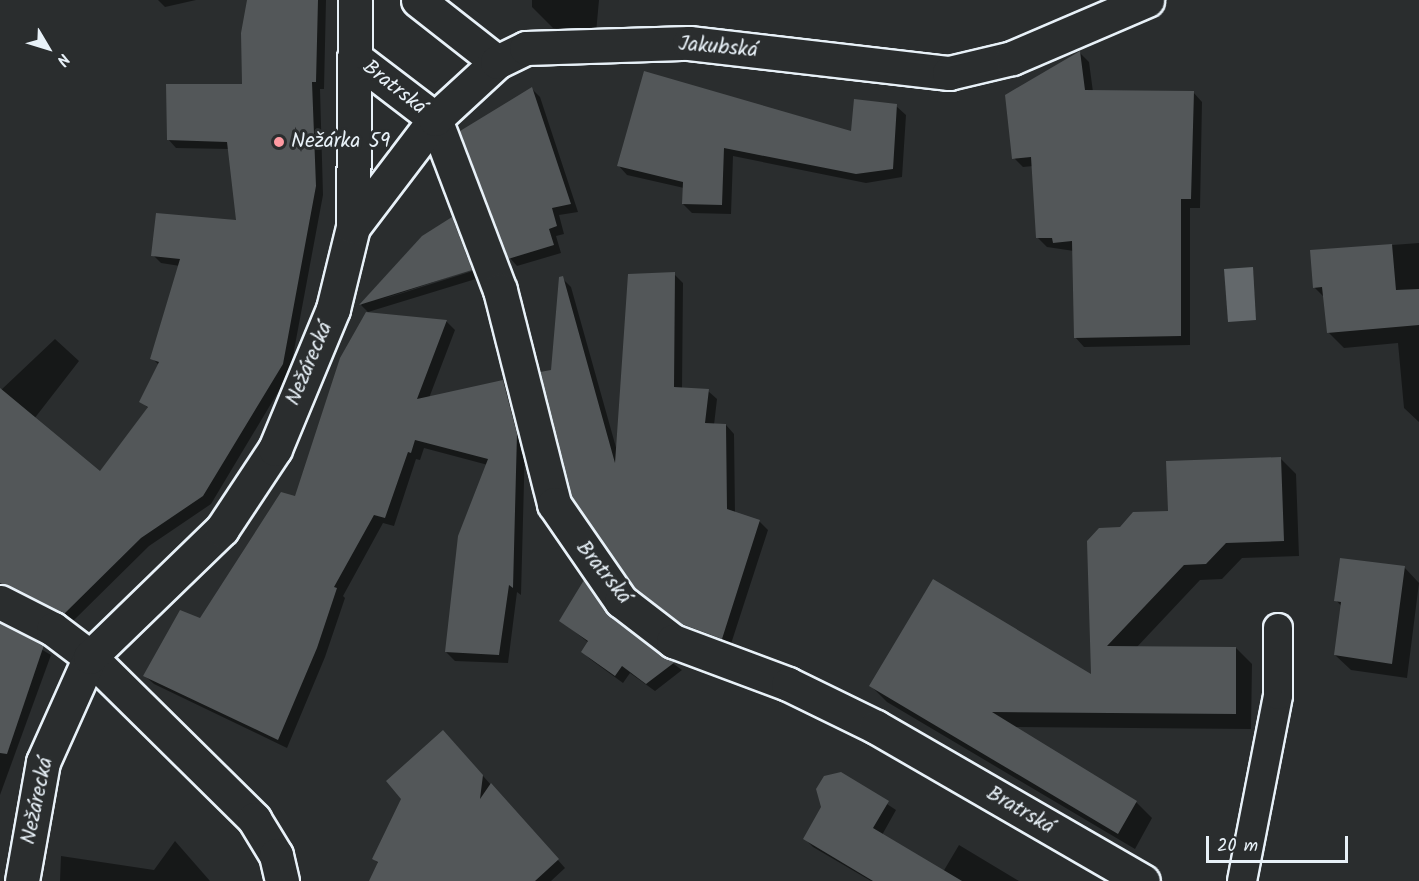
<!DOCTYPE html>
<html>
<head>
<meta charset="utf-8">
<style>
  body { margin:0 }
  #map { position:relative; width:1419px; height:881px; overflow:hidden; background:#2a2d2e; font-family:Kalam,sans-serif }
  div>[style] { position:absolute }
  .water>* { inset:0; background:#63686b }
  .shadow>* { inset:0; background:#0007 }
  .building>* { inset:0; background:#535759 }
  .roads { filter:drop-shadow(2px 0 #e8f1f8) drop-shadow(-2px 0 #e8f1f8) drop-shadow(0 2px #e8f1f8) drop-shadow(0 -2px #e8f1f8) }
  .service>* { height:28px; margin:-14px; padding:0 14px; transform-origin:14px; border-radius:14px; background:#2a2d2e }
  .minor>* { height:33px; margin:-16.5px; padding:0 16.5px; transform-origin:16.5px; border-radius:16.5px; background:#2a2d2e }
  .dots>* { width:16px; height:16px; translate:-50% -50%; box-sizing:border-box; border:3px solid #2a2d2e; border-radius:50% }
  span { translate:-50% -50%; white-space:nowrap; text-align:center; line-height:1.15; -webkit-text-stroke:6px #2a2d2e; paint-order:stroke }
  .street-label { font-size:21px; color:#e8f1f8 }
  .poi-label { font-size:21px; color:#e8f1f8 }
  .left { translate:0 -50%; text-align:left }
  .north { position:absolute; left:18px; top:18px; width:60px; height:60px; -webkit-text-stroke:4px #2a2d2e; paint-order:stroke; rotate:128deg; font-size:16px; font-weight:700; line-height:24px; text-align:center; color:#e8f1f8 }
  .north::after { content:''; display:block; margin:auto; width:21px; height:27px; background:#e8f1f8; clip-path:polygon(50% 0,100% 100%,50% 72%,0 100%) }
  .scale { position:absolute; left:1206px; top:836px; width:142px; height:27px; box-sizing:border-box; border:3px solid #e8f1f8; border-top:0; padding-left:8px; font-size:18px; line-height:21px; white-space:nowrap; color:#e8f1f8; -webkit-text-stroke:4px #2a2d2e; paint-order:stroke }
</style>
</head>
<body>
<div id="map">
  <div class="water">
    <div style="clip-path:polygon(1253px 267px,1256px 320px,1228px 322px,1224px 269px)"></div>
  </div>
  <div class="shadow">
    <div style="clip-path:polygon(158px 0,196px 0,165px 7px)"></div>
    <div style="clip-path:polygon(248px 0,326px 0,324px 89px,320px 89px,323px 195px,290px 372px,211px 504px,149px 546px,73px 621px,17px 593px,0 593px,0 391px,55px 339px,79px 361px,34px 419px,100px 473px,149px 409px,141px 401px,159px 365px,152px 358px,180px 266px,161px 263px,153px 255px,237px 221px,229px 149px,176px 148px,168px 139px,244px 86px)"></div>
    <div style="clip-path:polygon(532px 0,599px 0,596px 33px,553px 28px,532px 7px)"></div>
    <div style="clip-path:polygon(1080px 53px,1089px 62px,1093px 92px,1193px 92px,1202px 102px,1200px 208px,1190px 208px,1190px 345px,1084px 347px,1075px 337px,1074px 251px,1047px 247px,1037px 237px,1033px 166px,1023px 167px,1014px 158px)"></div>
    <div style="clip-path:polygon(645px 72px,852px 133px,896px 106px,906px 115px,902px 177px,866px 183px,733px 156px,731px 214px,692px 213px,683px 204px,684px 188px,627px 175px,618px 165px)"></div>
    <div style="clip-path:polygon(532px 89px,540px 97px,578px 212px,559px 215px,564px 234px,556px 236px,561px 253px,517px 266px,510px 258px)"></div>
    <div style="clip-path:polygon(452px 219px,460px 227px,475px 268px,377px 301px,476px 270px,479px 278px,368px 312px,361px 305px,423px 237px)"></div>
    <div style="clip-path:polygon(1419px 243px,1419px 422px,1404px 408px,1398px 343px,1344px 348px,1328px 332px,1325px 298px,1314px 287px,1312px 251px)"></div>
    <div style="clip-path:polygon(674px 274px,683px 283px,682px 389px,708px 391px,717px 399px,714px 425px,726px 425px,734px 434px,735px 513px,759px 521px,768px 530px,730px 647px,692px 633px,636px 587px,552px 371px,562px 278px,571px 287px,617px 451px)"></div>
    <div style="clip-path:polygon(446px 321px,455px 330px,429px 398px,503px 382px,512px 391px,525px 444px,521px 595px,517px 592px,508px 663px,455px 661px,446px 652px,488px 465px,424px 448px,420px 460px,416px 459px,394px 526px,383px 523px,343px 596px,345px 598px,325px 657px,287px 748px,154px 684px,145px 676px,201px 619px,296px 498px)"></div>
    <div style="clip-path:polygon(1280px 458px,1296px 474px,1299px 556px,1242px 558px,1222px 579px,1200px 580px,1136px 648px,1236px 648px,1252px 664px,1251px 729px,1014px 727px,1136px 802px,1152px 818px,1135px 849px,887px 702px,871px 686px,1093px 677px,1121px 528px,1169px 513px)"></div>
    <div style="clip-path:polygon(1404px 567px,1419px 583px,1407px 678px,1351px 670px,1335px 655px,1342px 607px,1336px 600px)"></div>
    <div style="clip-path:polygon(584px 583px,613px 620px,682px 670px,655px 691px,630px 673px,623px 683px,590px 659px,583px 652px,589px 643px,560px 620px)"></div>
    <div style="clip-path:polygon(0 625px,51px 655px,0 795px)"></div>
    <div style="clip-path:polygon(451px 740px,565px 868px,551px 881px,371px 881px,379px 864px,374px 859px)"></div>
    <div style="clip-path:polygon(840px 773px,896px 810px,882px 835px,943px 872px,959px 845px,1019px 881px,871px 881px,813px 847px,805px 839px)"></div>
    <div style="clip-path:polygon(175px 841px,210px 881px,60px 881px,61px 856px,154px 870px)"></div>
  </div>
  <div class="building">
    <div style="clip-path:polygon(247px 0,318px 0,316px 82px,312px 82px,316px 186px,283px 364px,203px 496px,141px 538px,64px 614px,0 583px,0 388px,100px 471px,148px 407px,139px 402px,159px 362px,150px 359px,180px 259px,151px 256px,156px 213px,236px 220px,227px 142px,167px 140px,166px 84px,242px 84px,241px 33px)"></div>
    <div style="clip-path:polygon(1080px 51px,1085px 90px,1194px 91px,1191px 199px,1181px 199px,1181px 336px,1074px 338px,1072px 241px,1053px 243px,1052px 238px,1036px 238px,1031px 157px,1012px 159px,1005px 95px)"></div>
    <div style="clip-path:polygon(644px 71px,851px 131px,854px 99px,897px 104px,893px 169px,856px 174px,724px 148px,722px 205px,682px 204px,683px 182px,617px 166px)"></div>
    <div style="clip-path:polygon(532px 87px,571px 204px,552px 208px,557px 226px,549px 229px,554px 245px,508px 259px,460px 131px)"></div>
    <div style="clip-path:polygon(452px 217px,472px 270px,359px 305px,422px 236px)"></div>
    <div style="clip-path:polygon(1392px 244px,1396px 290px,1419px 289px,1419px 325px,1327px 333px,1322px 287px,1313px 288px,1310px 250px)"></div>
    <div style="clip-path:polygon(675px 272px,674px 387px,709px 389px,705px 423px,726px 424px,727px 509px,760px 520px,722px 639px,682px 624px,635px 588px,571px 496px,540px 372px,551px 370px,559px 277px,563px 276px,615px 463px,628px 274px)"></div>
    <div style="clip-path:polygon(366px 312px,447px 320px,417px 399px,503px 380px,517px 434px,513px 588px,509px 585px,499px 655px,445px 652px,458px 536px,488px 459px,415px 440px,411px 453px,408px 452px,385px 518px,374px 515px,334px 587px,337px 588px,317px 648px,278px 740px,143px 676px,180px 610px,200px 618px,281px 492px,295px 496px,340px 358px)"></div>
    <div style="clip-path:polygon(1281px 457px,1284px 541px,1226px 543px,1206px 564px,1184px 565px,1107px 646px,1236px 647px,1236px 714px,992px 712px,1137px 801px,1118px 834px,869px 686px,933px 579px,1091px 674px,1087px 541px,1099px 528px,1120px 527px,1133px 512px,1168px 511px,1166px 461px)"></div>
    <div style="clip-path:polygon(1340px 558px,1405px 566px,1392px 664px,1334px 655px,1341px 602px,1334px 601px)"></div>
    <div style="clip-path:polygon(584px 580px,609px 616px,675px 662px,646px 684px,622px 666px,615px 676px,581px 652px,588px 641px,559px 621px)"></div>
    <div style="clip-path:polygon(0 623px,44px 645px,7px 754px,0 753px)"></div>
    <div style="clip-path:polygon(443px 730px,483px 775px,480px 799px,491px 783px,559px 859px,535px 881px,369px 881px,378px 862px,372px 859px,401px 799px,386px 781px)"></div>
    <div style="clip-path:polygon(841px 772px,889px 801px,873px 828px,962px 881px,873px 881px,803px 839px,821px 807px,816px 789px,824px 776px)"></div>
  </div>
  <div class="roads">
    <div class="service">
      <div style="left:1242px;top:881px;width:189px;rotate:-79deg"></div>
      <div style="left:1278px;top:695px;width:67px;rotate:-90deg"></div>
    </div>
    <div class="minor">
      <div style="left:418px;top:0;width:100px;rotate:38.1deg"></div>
      <div style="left:354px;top:57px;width:102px;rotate:37.4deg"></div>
      <div style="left:435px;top:119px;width:183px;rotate:69.2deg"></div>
      <div style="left:500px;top:290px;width:221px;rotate:75.8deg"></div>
      <div style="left:554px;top:504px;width:118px;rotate:55.4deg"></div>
      <div style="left:621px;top:601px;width:66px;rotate:37.6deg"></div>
      <div style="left:673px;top:641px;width:123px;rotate:20.5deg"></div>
      <div style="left:788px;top:684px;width:98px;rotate:26deg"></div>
      <div style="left:876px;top:727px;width:308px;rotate:30deg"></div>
      <div style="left:353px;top:227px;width:136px;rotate:-52.8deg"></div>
      <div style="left:435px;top:119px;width:84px;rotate:-42.6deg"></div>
      <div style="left:497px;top:62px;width:32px;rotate:-26deg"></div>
      <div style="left:526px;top:48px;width:163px;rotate:-1.8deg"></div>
      <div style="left:689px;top:43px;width:262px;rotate:6.6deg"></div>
      <div style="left:949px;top:73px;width:65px;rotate:-13.4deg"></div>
      <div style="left:1012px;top:58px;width:147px;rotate:-23.2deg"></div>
      <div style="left:0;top:602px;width:59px;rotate:27deg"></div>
      <div style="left:53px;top:629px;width:46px;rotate:37.1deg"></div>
      <div style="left:90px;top:657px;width:231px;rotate:44.6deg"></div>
      <div style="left:254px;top:819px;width:42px;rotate:58.6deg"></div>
      <div style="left:276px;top:855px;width:27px;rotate:77deg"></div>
      <div style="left:22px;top:881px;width:121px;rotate:-80deg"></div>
      <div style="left:43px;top:762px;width:115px;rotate:-65.9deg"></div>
      <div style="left:90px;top:657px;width:184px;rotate:-44.1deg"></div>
      <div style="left:222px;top:529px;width:96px;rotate:-56.5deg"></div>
      <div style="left:275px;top:449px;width:152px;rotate:-67.5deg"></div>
      <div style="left:333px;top:309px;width:84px;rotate:-76.3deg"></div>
      <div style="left:353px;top:227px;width:227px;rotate:-89.5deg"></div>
    </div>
  </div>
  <div class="dots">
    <div style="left:279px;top:142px;background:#ff9aa2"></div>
  </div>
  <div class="street-label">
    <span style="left:718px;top:48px;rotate:5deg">Jakubská</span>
    <span style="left:394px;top:88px;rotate:38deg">Bratrská</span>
    <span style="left:310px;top:364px;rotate:-67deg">Nežárecká</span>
    <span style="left:603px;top:573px;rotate:51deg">Bratrská</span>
    <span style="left:38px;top:801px;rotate:-78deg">Nežárecká</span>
    <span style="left:1020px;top:811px;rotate:30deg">Bratrská</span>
  </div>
  <div class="poi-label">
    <span class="left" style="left:291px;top:142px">Nežárka 59</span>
  </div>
  <div class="north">N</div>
  <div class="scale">20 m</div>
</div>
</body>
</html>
